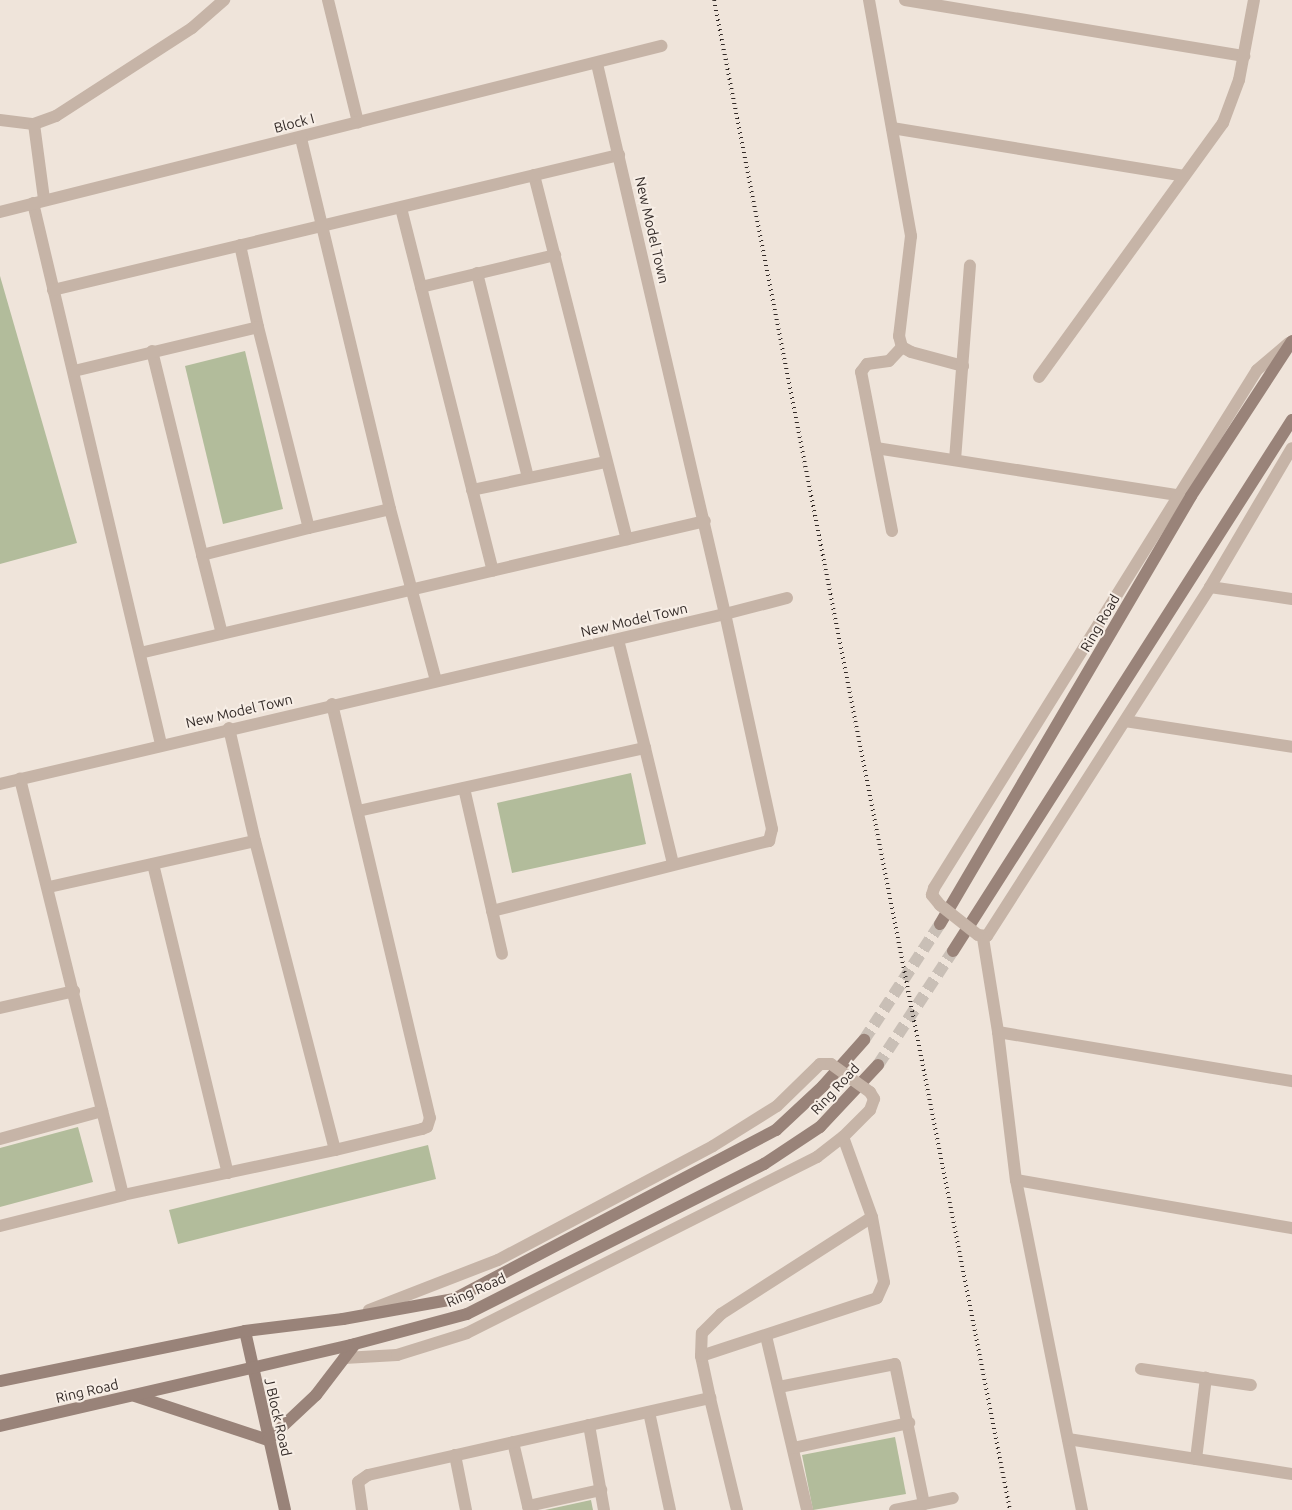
<!DOCTYPE html>
<html>
<head>
<meta charset="utf-8">
<style>
  body { margin:0 }
  #map { position:relative; width:1292px; height:1510px; overflow:hidden; background:#efe4da; font-family:Ubuntu,sans-serif }
  div>[style] { position:absolute }
  .green>* { inset:0; background:#b2bc9b }
  .secondary-tunnel>* { height:12px; margin-top:-6px; transform-origin:0; background:repeating-linear-gradient(90deg,#c9bfb6 0 12px,transparent 0 18px) }
  .street>* { height:12px; margin:-6px; padding:0 6px; transform-origin:6px; border-radius:6px; background:#c6b4a7 }
  .secondary>* { height:12px; margin:-6px; padding:0 6px; transform-origin:6px; border-radius:6px; background:#998379 }
  .rail>* { height:4px; margin-top:-2px; transform-origin:0; background:repeating-linear-gradient(90deg,#332a27 0 1px,transparent 0 5px) }
  .street-bridge>* { height:12px; margin:-6px; padding:0 6px; transform-origin:6px; border-radius:6px; background:#c6b4a7 }
  span { translate:-50% -50%; white-space:nowrap; text-align:center; line-height:1.15; -webkit-text-stroke:4px #f7eee6; paint-order:stroke }
  .street-label { font-size:14px; color:#332a27 }
</style>
</head>
<body>
<div id="map">
  <div class="green">
    <div style="clip-path:polygon(0 276px,77px 543px,0 564px)"></div>
    <div style="clip-path:polygon(245px 351px,283px 509px,223px 524px,185px 366px)"></div>
    <div style="clip-path:polygon(631px 773px,646px 844px,512px 873px,497px 803px)"></div>
    <div style="clip-path:polygon(78px 1127px,93px 1182px,0 1207px,0 1148px)"></div>
    <div style="clip-path:polygon(428px 1145px,436px 1179px,178px 1244px,169px 1210px)"></div>
    <div style="clip-path:polygon(895px 1437px,906px 1494px,813px 1510px,802px 1455px)"></div>
    <div style="clip-path:polygon(591px 1500px,593px 1510px,545px 1510px)"></div>
  </div>
  <div class="secondary-tunnel">
    <div style="left:864px;top:1040px;width:139px;rotate:-56.8deg"></div>
    <div style="left:878px;top:1065px;width:136px;rotate:-56.7deg"></div>
  </div>
  <div class="street">
    <div style="left:328px;top:0;width:126px;rotate:76.2deg"></div>
    <div style="left:869px;top:0;width:240px;rotate:79.9deg"></div>
    <div style="left:911px;top:236px;width:101px;rotate:96.8deg"></div>
    <div style="left:899px;top:336px;width:11px;rotate:75deg"></div>
    <div style="left:902px;top:347px;width:10px;rotate:29deg"></div>
    <div style="left:911px;top:352px;width:54px;rotate:15.1deg"></div>
    <div style="left:905px;top:0;width:344px;rotate:9.4deg"></div>
    <div style="left:0;top:120px;width:34px;rotate:7deg"></div>
    <div style="left:34px;top:124px;width:23px;rotate:-20deg"></div>
    <div style="left:56px;top:116px;width:162px;rotate:-32.9deg"></div>
    <div style="left:192px;top:28px;width:43px;rotate:-41.2deg"></div>
    <div style="left:34px;top:124px;width:76px;rotate:82.4deg"></div>
    <div style="left:892px;top:128px;width:296px;rotate:9.3deg"></div>
    <div style="left:534px;top:175px;width:376px;rotate:75.7deg"></div>
    <div style="left:33px;top:203px;width:556px;rotate:76.69deg"></div>
    <div style="left:401px;top:208px;width:374px;rotate:75.8deg"></div>
    <div style="left:0;top:212px;width:682px;rotate:-14.1deg"></div>
    <div style="left:240px;top:245px;width:84px;rotate:77.6deg"></div>
    <div style="left:477px;top:273px;width:211px;rotate:76deg"></div>
    <div style="left:421px;top:287px;width:138px;rotate:-13.4deg"></div>
    <div style="left:53px;top:290px;width:582px;rotate:-13.42deg"></div>
    <div style="left:152px;top:351px;width:210px;rotate:76.2deg"></div>
    <div style="left:202px;top:555px;width:110px;rotate:-14.2deg"></div>
    <div style="left:74px;top:371px;width:189px;rotate:-13.4deg"></div>
    <div style="left:258px;top:327px;width:207px;rotate:75.8deg"></div>
    <div style="left:309px;top:528px;width:83px;rotate:-13.2deg"></div>
    <div style="left:390px;top:509px;width:382px;rotate:-103.5deg"></div>
    <div style="left:1039px;top:377px;width:314px;rotate:-54.1deg"></div>
    <div style="left:1223px;top:123px;width:46px;rotate:-69.6deg"></div>
    <div style="left:1239px;top:80px;width:81px;rotate:-79.4deg"></div>
    <div style="left:876px;top:448px;width:305px;rotate:8.9deg"></div>
    <div style="left:955px;top:460px;width:195px;rotate:-85.6deg"></div>
    <div style="left:472px;top:490px;width:137px;rotate:-11.8deg"></div>
    <div style="left:390px;top:509px;width:178px;rotate:75deg"></div>
    <div style="left:892px;top:531px;width:162px;rotate:-101deg"></div>
    <div style="left:861px;top:372px;width:10px;rotate:-53deg"></div>
    <div style="left:867px;top:364px;width:22px;rotate:-8deg"></div>
    <div style="left:889px;top:361px;width:19px;rotate:-47deg"></div>
    <div style="left:202px;top:555px;width:81px;rotate:75.8deg"></div>
    <div style="left:1210px;top:587px;width:83px;rotate:8.3deg"></div>
    <div style="left:140px;top:653px;width:580px;rotate:-13.15deg"></div>
    <div style="left:332px;top:704px;width:425px;rotate:76.7deg"></div>
    <div style="left:430px;top:1118px;width:9px;rotate:108deg"></div>
    <div style="left:427px;top:1127px;width:5px;rotate:158deg"></div>
    <div style="left:422px;top:1129px;width:89px;rotate:166.4deg"></div>
    <div style="left:1125px;top:721px;width:169px;rotate:8.8deg"></div>
    <div style="left:645px;top:748px;width:119px;rotate:76.4deg"></div>
    <div style="left:0;top:784px;width:745px;rotate:-13.2deg"></div>
    <div style="left:725px;top:614px;width:565px;rotate:-103.1deg"></div>
    <div style="left:464px;top:788px;width:170px;rotate:77.1deg"></div>
    <div style="left:358px;top:811px;width:294px;rotate:-12.4deg"></div>
    <div style="left:645px;top:748px;width:111px;rotate:-104deg"></div>
    <div style="left:153px;top:864px;width:318px;rotate:76.4deg"></div>
    <div style="left:49px;top:887px;width:211px;rotate:-12.6deg"></div>
    <div style="left:255px;top:841px;width:116px;rotate:-103deg"></div>
    <div style="left:940px;top:905px;width:13px;rotate:-129deg"></div>
    <div style="left:932px;top:895px;width:7px;rotate:-74deg"></div>
    <div style="left:934px;top:888px;width:610px;rotate:-58.05deg"></div>
    <div style="left:1257px;top:370px;width:42px;rotate:-40.2deg"></div>
    <div style="left:492px;top:911px;width:286px;rotate:-14.2deg"></div>
    <div style="left:769px;top:841px;width:12px;rotate:-76deg"></div>
    <div style="left:772px;top:829px;width:220px;rotate:-102.3deg"></div>
    <div style="left:725px;top:614px;width:64px;rotate:-14.5deg"></div>
    <div style="left:978px;top:935px;width:9px;rotate:6deg"></div>
    <div style="left:987px;top:936px;width:414px;rotate:-57.4deg"></div>
    <div style="left:1210px;top:587px;width:161px;rotate:-59.5deg"></div>
    <div style="left:983px;top:938px;width:95px;rotate:80.9deg"></div>
    <div style="left:998px;top:1032px;width:149px;rotate:83.1deg"></div>
    <div style="left:1016px;top:1180px;width:337px;rotate:78.7deg"></div>
    <div style="left:0;top:1008px;width:76px;rotate:-12.9deg"></div>
    <div style="left:998px;top:1032px;width:298px;rotate:9.5deg"></div>
    <div style="left:0;top:1139px;width:106px;rotate:-15.4deg"></div>
    <div style="left:1016px;top:1180px;width:280px;rotate:9.9deg"></div>
    <div style="left:123px;top:1195px;width:217px;rotate:-12deg"></div>
    <div style="left:335px;top:1150px;width:319px;rotate:-104.5deg"></div>
    <div style="left:0;top:1226px;width:127px;rotate:-14.1deg"></div>
    <div style="left:123px;top:1195px;width:429px;rotate:-103.9deg"></div>
    <div style="left:369px;top:1310px;width:138px;rotate:-21.2deg"></div>
    <div style="left:498px;top:1260px;width:243px;rotate:-27.9deg"></div>
    <div style="left:713px;top:1146px;width:75px;rotate:-32deg"></div>
    <div style="left:777px;top:1106px;width:60px;rotate:-44.3deg"></div>
    <div style="left:820px;top:1064px;width:11px"></div>
    <div style="left:766px;top:1336px;width:179px;rotate:76.7deg"></div>
    <div style="left:701px;top:1356px;width:185px;rotate:-18.2deg"></div>
    <div style="left:877px;top:1298px;width:17px;rotate:-66deg"></div>
    <div style="left:884px;top:1282px;width:66px;rotate:-100.5deg"></div>
    <div style="left:872px;top:1217px;width:85px;rotate:-109.9deg"></div>
    <div style="left:344px;top:1358px;width:53px;rotate:-3.2deg"></div>
    <div style="left:397px;top:1355px;width:73px;rotate:-17.4deg"></div>
    <div style="left:467px;top:1333px;width:392px;rotate:-26.7deg"></div>
    <div style="left:817px;top:1157px;width:33px;rotate:-38deg"></div>
    <div style="left:843px;top:1137px;width:38px;rotate:-45deg"></div>
    <div style="left:870px;top:1110px;width:12px;rotate:-70deg"></div>
    <div style="left:874px;top:1099px;width:8px;rotate:-120deg"></div>
    <div style="left:1141px;top:1369px;width:111px;rotate:8.3deg"></div>
    <div style="left:779px;top:1387px;width:118px;rotate:-11.2deg"></div>
    <div style="left:895px;top:1364px;width:143px;rotate:78.3deg"></div>
    <div style="left:649px;top:1412px;width:100px;rotate:77.9deg"></div>
    <div style="left:589px;top:1425px;width:86px;rotate:80deg"></div>
    <div style="left:1068px;top:1439px;width:227px;rotate:8.9deg"></div>
    <div style="left:513px;top:1442px;width:70px;rotate:76.8deg"></div>
    <div style="left:793px;top:1448px;width:119px;rotate:-12.2deg"></div>
    <div style="left:455px;top:1455px;width:56px;rotate:78.7deg"></div>
    <div style="left:1196px;top:1459px;width:82px;rotate:-83deg"></div>
    <div style="left:528px;top:1506px;width:75px;rotate:-12.4deg"></div>
    <div style="left:362px;top:1510px;width:28px;rotate:-98deg"></div>
    <div style="left:358px;top:1482px;width:12px;rotate:-35deg"></div>
    <div style="left:368px;top:1475px;width:351px;rotate:-12.7deg"></div>
    <div style="left:737px;top:1510px;width:115px;rotate:-103.6deg"></div>
    <div style="left:710px;top:1398px;width:43px;rotate:-102.1deg"></div>
    <div style="left:701px;top:1356px;width:23px;rotate:-88deg"></div>
    <div style="left:702px;top:1333px;width:27px;rotate:-45deg"></div>
    <div style="left:721px;top:1314px;width:179px;rotate:-32.7deg"></div>
    <div style="left:895px;top:1510px;width:59px;rotate:-11.7deg"></div>
  </div>
  <div class="secondary">
    <div style="left:940px;top:924px;width:496px;rotate:-59.6deg"></div>
    <div style="left:1191px;top:496px;width:185px;rotate:-56.9deg"></div>
    <div style="left:953px;top:951px;width:630px;rotate:-57.45deg"></div>
    <div style="left:245px;top:1331px;width:183px;rotate:77.4deg"></div>
    <div style="left:0;top:1381px;width:250px;rotate:-11.5deg"></div>
    <div style="left:245px;top:1331px;width:99px;rotate:-7deg"></div>
    <div style="left:343px;top:1319px;width:113px;rotate:-10.2deg"></div>
    <div style="left:454px;top:1299px;width:364px;rotate:-27.7deg"></div>
    <div style="left:776px;top:1130px;width:64px;rotate:-43.1deg"></div>
    <div style="left:823px;top:1086px;width:62px;rotate:-48.3deg"></div>
    <div style="left:135px;top:1396px;width:140px;rotate:18.3deg"></div>
    <div style="left:268px;top:1440px;width:66px;rotate:-43.2deg"></div>
    <div style="left:316px;top:1395px;width:64px;rotate:-52.6deg"></div>
    <div style="left:0;top:1426px;width:360px;rotate:-13deg"></div>
    <div style="left:351px;top:1345px;width:120px;rotate:-15deg"></div>
    <div style="left:467px;top:1314px;width:333px;rotate:-26.8deg"></div>
    <div style="left:764px;top:1164px;width:67px;rotate:-33.5deg"></div>
    <div style="left:820px;top:1127px;width:85px;rotate:-46.9deg"></div>
  </div>
  <div class="rail">
    <div style="left:714px;top:0;width:1539px;rotate:78.91deg"></div>
  </div>
  <div class="street-bridge">
    <div style="left:940px;top:905px;width:48px;rotate:38.3deg"></div>
    <div style="left:831px;top:1064px;width:48px;rotate:35.7deg"></div>
  </div>
  <div class="street-label">
    <span style="left:294px;top:123px;rotate:-15deg">Block I</span>
    <span style="left:652px;top:230px;rotate:77deg">New Model Town</span>
    <span style="left:634px;top:620px;rotate:-13deg">New Model Town</span>
    <span style="left:1100px;top:623px;rotate:-60deg">Ring Road</span>
    <span style="left:239px;top:711px;rotate:-13deg">New Model Town</span>
    <span style="left:835px;top:1089px;rotate:-47deg">Ring Road</span>
    <span style="left:476px;top:1290px;rotate:-24deg">Ring Road</span>
    <span style="left:87px;top:1391px;rotate:-13deg">Ring Road</span>
    <span style="left:278px;top:1417px;rotate:77deg">J Block Road</span>
  </div>
</div>
</body>
</html>
